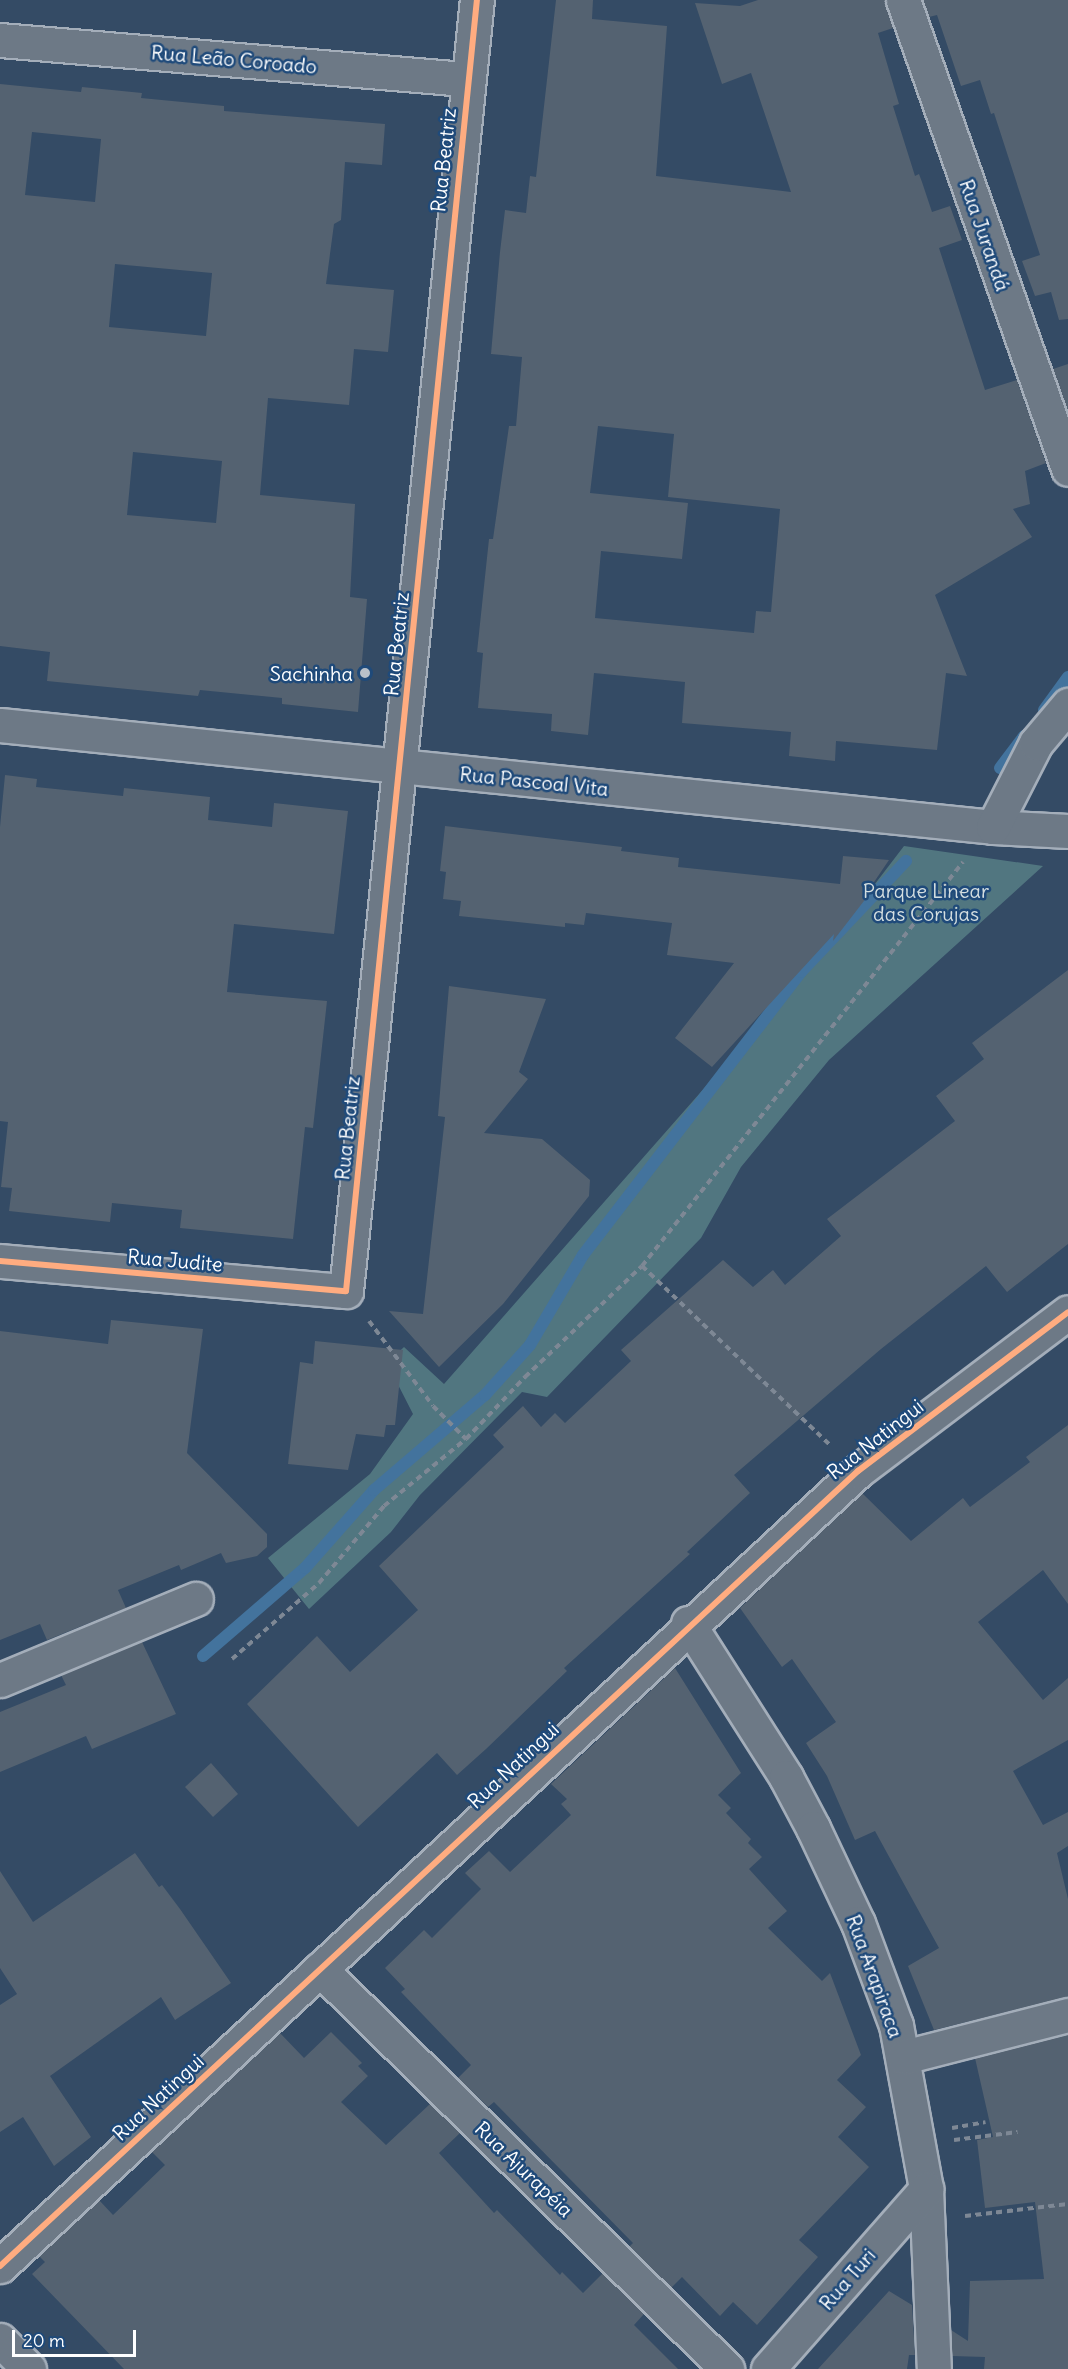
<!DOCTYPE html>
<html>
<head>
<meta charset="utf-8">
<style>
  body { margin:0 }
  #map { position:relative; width:1068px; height:2369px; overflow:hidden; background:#344b65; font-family:Delius,sans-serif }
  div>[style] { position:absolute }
  .green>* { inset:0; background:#517680 }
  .stream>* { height:12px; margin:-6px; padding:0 6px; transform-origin:6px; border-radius:6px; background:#43739d }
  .building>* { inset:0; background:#546271 }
  .path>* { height:4px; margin-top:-2px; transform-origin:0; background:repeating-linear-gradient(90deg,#7e8895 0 6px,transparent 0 10.5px) }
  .roads { filter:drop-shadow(2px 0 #a4aeba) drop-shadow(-2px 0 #a4aeba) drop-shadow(0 2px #a4aeba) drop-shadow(0 -2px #a4aeba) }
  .street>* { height:33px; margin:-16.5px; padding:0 16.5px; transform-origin:16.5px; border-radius:16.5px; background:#6d7986 }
  .secondary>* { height:33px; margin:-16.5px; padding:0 16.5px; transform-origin:16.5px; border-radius:16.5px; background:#6d7986 }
  .cycleway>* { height:6px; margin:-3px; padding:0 3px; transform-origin:3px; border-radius:3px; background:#ffac80 }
  .dots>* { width:16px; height:16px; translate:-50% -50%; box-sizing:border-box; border:3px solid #1f4a7a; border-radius:50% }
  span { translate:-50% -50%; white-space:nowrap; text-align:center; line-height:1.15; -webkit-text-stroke:5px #1f4a7a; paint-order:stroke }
  .street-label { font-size:20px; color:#fff }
  .poi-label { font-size:20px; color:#fff }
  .right { translate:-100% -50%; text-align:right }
  .park-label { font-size:20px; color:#d4dee0 }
  .scale { position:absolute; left:12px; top:2330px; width:124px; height:27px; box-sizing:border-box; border:3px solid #fff; border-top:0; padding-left:8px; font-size:18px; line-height:21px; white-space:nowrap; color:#fff; -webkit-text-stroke:4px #1f4a7a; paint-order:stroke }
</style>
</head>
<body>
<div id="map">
  <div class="green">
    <div style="clip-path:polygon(904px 846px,1043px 866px,829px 1060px,741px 1167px,701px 1238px,547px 1397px,522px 1392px,420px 1495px,391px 1532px,309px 1609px,268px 1558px,370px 1474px,413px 1414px,387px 1363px,404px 1347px,444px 1384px,816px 961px)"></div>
  </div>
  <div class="stream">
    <div style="left:1044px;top:710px;width:41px;rotate:-54deg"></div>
    <div style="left:1000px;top:768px;width:40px;rotate:-53deg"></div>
    <div style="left:203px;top:1656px;width:135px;rotate:-40.8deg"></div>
    <div style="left:305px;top:1568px;width:104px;rotate:-48.5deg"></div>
    <div style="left:374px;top:1490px;width:146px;rotate:-40.6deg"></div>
    <div style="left:485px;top:1395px;width:67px;rotate:-48deg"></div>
    <div style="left:530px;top:1345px;width:104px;rotate:-59.5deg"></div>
    <div style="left:583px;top:1255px;width:357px;rotate:-52.4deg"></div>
    <div style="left:801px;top:972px;width:153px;rotate:-46.6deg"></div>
  </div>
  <div class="building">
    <div style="clip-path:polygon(evenodd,556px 0,593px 0,592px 19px,667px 26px,656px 176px,791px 192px,751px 73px,722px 84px,695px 3px,740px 6px,758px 0,885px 0,893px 28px,878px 33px,899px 104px,893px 106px,915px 176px,919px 174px,922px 182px,932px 212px,950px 206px,962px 240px,939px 248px,985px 390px,1017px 380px,1046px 463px,1025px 471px,1030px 504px,1013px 509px,1032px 537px,935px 595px,967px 676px,946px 673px,937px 750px,836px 741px,835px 761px,789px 756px,791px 732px,682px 723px,685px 682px,594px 673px,588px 735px,551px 731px,552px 714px,478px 708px,483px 653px,477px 652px,489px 539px,493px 539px,509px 426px,516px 426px,522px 357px,491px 354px,500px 252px,505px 210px,526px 213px,530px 176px,536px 177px,556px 0,598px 426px,674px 434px,668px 497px,780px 509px,771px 612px,756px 611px,754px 633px,595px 618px,601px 551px,682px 559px,688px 503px,590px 493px,598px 426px)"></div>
    <div style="clip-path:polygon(923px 0,1068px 0,1068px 319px,1059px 320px,1051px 292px,1035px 296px,1022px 261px,1040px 255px,994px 113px,991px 114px,980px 80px,961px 86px,937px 15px,929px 17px)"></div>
    <div style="clip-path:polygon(evenodd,0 84px,81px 92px,82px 87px,142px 93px,141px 98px,224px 106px,224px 111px,385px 124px,382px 165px,345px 162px,341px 220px,334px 224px,326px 284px,394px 290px,388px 352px,354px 349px,349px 405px,268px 398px,260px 495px,355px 504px,350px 597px,367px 599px,358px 712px,282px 704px,282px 698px,200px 690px,198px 696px,47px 681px,50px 652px,0 646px,0 84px,32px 132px,101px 139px,95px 202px,25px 195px,32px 132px,0 84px,115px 264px,212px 273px,206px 336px,109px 327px,115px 264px,0 84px,133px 452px,222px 461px,216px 523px,127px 515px,133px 452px)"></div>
    <div style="clip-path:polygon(1068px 364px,1068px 412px,1053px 369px)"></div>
    <div style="clip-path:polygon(5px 775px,37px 779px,36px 787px,123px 796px,124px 788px,210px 797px,208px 820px,272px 827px,274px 803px,348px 811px,334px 934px,234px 924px,227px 992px,327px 1001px,313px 1128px,305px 1127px,293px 1239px,180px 1228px,182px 1210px,112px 1203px,110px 1222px,9px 1211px,12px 1188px,1px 1187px,8px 1122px,0 1121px,0 827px)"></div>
    <div style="clip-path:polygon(445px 826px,622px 847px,621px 851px,679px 858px,678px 867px,840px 884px,843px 856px,889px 860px,870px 888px,874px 888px,833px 941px,834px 934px,712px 1067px,675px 1038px,734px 963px,667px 955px,672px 923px,586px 913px,584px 925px,565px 923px,565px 927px,459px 916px,461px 901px,443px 899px,446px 872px,440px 871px)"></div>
    <div style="clip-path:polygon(1068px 970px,1068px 1244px,1007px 1292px,986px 1266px,881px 1349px,734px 1475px,750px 1493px,687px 1552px,690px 1554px,564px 1668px,567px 1671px,486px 1749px,457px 1775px,437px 1753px,358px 1827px,247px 1704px,317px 1636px,350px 1672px,418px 1610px,379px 1566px,504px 1447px,493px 1435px,523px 1406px,541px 1427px,555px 1413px,565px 1423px,631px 1361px,621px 1350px,723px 1260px,753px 1287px,773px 1270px,785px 1285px,841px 1236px,827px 1219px,955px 1121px,936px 1096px,984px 1059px,972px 1043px)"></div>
    <div style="clip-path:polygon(449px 986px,546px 999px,519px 1072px,528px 1079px,484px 1133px,542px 1139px,590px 1180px,589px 1196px,503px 1304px,439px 1367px,389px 1311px,423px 1314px,445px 1117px,438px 1116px)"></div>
    <div style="clip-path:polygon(111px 1320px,203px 1329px,187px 1453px,267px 1534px,267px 1547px,257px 1556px,226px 1563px,221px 1553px,181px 1570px,179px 1565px,118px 1590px,126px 1608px,47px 1640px,40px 1624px,0 1640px,0 1331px,108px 1344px)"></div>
    <div style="clip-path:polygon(315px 1341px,403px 1350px,395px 1425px,386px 1425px,384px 1437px,356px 1434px,348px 1470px,288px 1464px,300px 1362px,313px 1364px)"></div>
    <div style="clip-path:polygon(1068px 1425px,1068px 1604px,1043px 1570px,978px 1622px,1043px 1700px,1068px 1678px,1068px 1740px,1013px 1771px,1043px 1825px,1068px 1812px,1068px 1846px,1057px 1853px,1068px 1899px,1068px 1997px,934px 2030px,908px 1966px,939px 1948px,875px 1831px,855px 1840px,827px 1776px,806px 1743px,836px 1722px,792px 1659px,782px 1667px,740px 1608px,862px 1493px,911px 1541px,963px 1498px,970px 1507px,1030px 1462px,1026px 1457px)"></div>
    <div style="clip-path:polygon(142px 1642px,176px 1714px,92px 1749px,86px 1736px,0 1772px,0 1712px,66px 1685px,61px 1675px)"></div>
    <div style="clip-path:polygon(675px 1668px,741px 1773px,718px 1795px,731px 1808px,726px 1813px,751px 1839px,748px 1843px,762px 1857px,749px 1869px,787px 1911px,768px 1928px,822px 1981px,830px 1973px,861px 2055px,837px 2080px,866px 2107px,838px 2137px,869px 2167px,799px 2240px,818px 2257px,757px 2325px,733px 2302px,720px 2316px,682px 2277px,671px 2288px,629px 2247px,633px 2243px,494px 2102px,488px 2107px,458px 2078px,471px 2065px,401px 1992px,405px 1989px,385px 1968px,424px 1930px,432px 1938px,481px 1889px,465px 1873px,489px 1851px,510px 1872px,571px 1815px,561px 1804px,567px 1799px,551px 1784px)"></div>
    <div style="clip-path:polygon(211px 1763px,238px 1794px,213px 1817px,185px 1787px)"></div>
    <div style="clip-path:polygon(135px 1853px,159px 1887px,162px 1885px,180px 1909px,231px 1983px,175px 2020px,161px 1997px,50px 2076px,91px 2137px,54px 2166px,23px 2117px,0 2132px,0 2005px,17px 1994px,0 1968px,0 1871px,33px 1922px)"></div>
    <div style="clip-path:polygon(331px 2032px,362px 2063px,358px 2066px,368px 2076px,341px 2102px,386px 2145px,430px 2104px,460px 2133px,439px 2153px,494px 2213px,497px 2210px,560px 2275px,562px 2272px,583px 2293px,603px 2273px,644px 2314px,634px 2325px,678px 2369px,124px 2369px,32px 2274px,45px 2262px,39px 2256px,99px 2200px,113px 2215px,165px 2165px,152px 2152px,280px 2033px,304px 2058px)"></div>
    <div style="clip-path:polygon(1068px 2034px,1068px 2369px,984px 2369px,985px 2357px,952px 2356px,951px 2330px,968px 2341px,970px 2281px,1044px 2279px,1035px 2202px,985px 2208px,977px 2140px,993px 2137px,975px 2058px)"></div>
    <div style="clip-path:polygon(889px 2291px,912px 2305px,915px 2355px,909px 2355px,907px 2369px,818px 2369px)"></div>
  </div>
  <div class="path">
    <div style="left:642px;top:1266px;width:260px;rotate:43.6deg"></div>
    <div style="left:369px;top:1321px;width:106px;rotate:53deg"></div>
    <div style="left:433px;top:1406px;width:47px;rotate:45deg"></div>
    <div style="left:232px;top:1659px;width:116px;rotate:-41.1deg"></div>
    <div style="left:319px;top:1583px;width:101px;rotate:-49.8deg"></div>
    <div style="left:384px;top:1506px;width:106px;rotate:-39.3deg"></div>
    <div style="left:466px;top:1439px;width:86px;rotate:-46.4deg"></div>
    <div style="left:525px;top:1377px;width:161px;rotate:-43.5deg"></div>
    <div style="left:642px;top:1266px;width:516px;rotate:-51.53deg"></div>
    <div style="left:952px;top:2128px;width:34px;rotate:-10deg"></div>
    <div style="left:954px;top:2140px;width:64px;rotate:-7.2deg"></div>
    <div style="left:965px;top:2216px;width:104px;rotate:-6.6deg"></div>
  </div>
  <div class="roads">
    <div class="street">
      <div style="left:903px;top:0;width:497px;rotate:70.6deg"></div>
      <div style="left:0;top:40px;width:470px;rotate:4.8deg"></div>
      <div style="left:0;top:725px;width:998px;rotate:5.86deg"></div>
      <div style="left:993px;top:827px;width:75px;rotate:3.1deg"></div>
      <div style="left:993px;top:827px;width:94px;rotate:-62.9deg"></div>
      <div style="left:1036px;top:743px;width:50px;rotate:-49.9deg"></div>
      <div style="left:0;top:1261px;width:347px;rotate:5deg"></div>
      <div style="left:346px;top:1291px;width:1298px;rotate:-84.21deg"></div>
      <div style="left:688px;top:1623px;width:183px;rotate:57.5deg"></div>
      <div style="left:786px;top:1777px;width:58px;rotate:62.1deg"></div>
      <div style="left:813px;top:1828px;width:105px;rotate:64.7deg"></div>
      <div style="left:858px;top:1923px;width:109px;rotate:69.6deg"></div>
      <div style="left:896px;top:2025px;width:167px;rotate:79.6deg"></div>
      <div style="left:926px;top:2189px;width:180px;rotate:87.5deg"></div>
      <div style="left:0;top:1680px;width:212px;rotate:-22.5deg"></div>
      <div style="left:320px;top:1969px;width:571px;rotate:44.5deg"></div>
      <div style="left:904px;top:2057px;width:169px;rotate:-14.4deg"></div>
      <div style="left:0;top:2340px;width:41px;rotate:45deg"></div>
      <div style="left:768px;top:2369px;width:240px;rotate:-48.7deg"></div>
    </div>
    <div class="secondary">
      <div style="left:0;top:2266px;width:1170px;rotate:-42.82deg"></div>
      <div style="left:858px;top:1471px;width:263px;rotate:-37.1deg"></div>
    </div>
  </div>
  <div class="cycleway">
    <div style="left:0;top:1261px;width:347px;rotate:5deg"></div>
    <div style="left:346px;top:1291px;width:1298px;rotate:-84.21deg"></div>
    <div style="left:0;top:2266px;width:1170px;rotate:-42.82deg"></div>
    <div style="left:858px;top:1471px;width:263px;rotate:-37.1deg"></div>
  </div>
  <div class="dots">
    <div style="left:365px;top:673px;background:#b8c0c9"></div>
  </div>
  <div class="street-label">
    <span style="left:234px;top:59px;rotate:5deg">Rua Leão Coroado</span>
    <span style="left:443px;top:160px;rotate:-84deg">Rua Beatriz</span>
    <span style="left:985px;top:235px;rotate:71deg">Rua Jurandá</span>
    <span style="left:396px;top:644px;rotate:-84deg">Rua Beatriz</span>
    <span style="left:534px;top:781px;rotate:6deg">Rua Pascoal Vita</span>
    <span style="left:347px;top:1128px;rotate:-84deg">Rua Beatriz</span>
    <span style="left:175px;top:1260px;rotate:5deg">Rua Judite</span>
    <span style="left:875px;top:1439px;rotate:-38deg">Rua Natingui</span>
    <span style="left:513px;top:1765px;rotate:-43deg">Rua Natingui</span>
    <span style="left:875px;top:1976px;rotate:70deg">Rua Arapiraca</span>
    <span style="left:158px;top:2097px;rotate:-43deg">Rua Natingui</span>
    <span style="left:524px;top:2169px;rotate:44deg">Rua Ajurapéia</span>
    <span style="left:847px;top:2279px;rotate:-49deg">Rua Turi</span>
  </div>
  <div class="poi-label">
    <span class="right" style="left:353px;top:673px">Sachinha</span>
  </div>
  <div class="park-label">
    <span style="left:926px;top:902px">Parque Linear<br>das Corujas</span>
  </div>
  <div class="scale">20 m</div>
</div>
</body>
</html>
